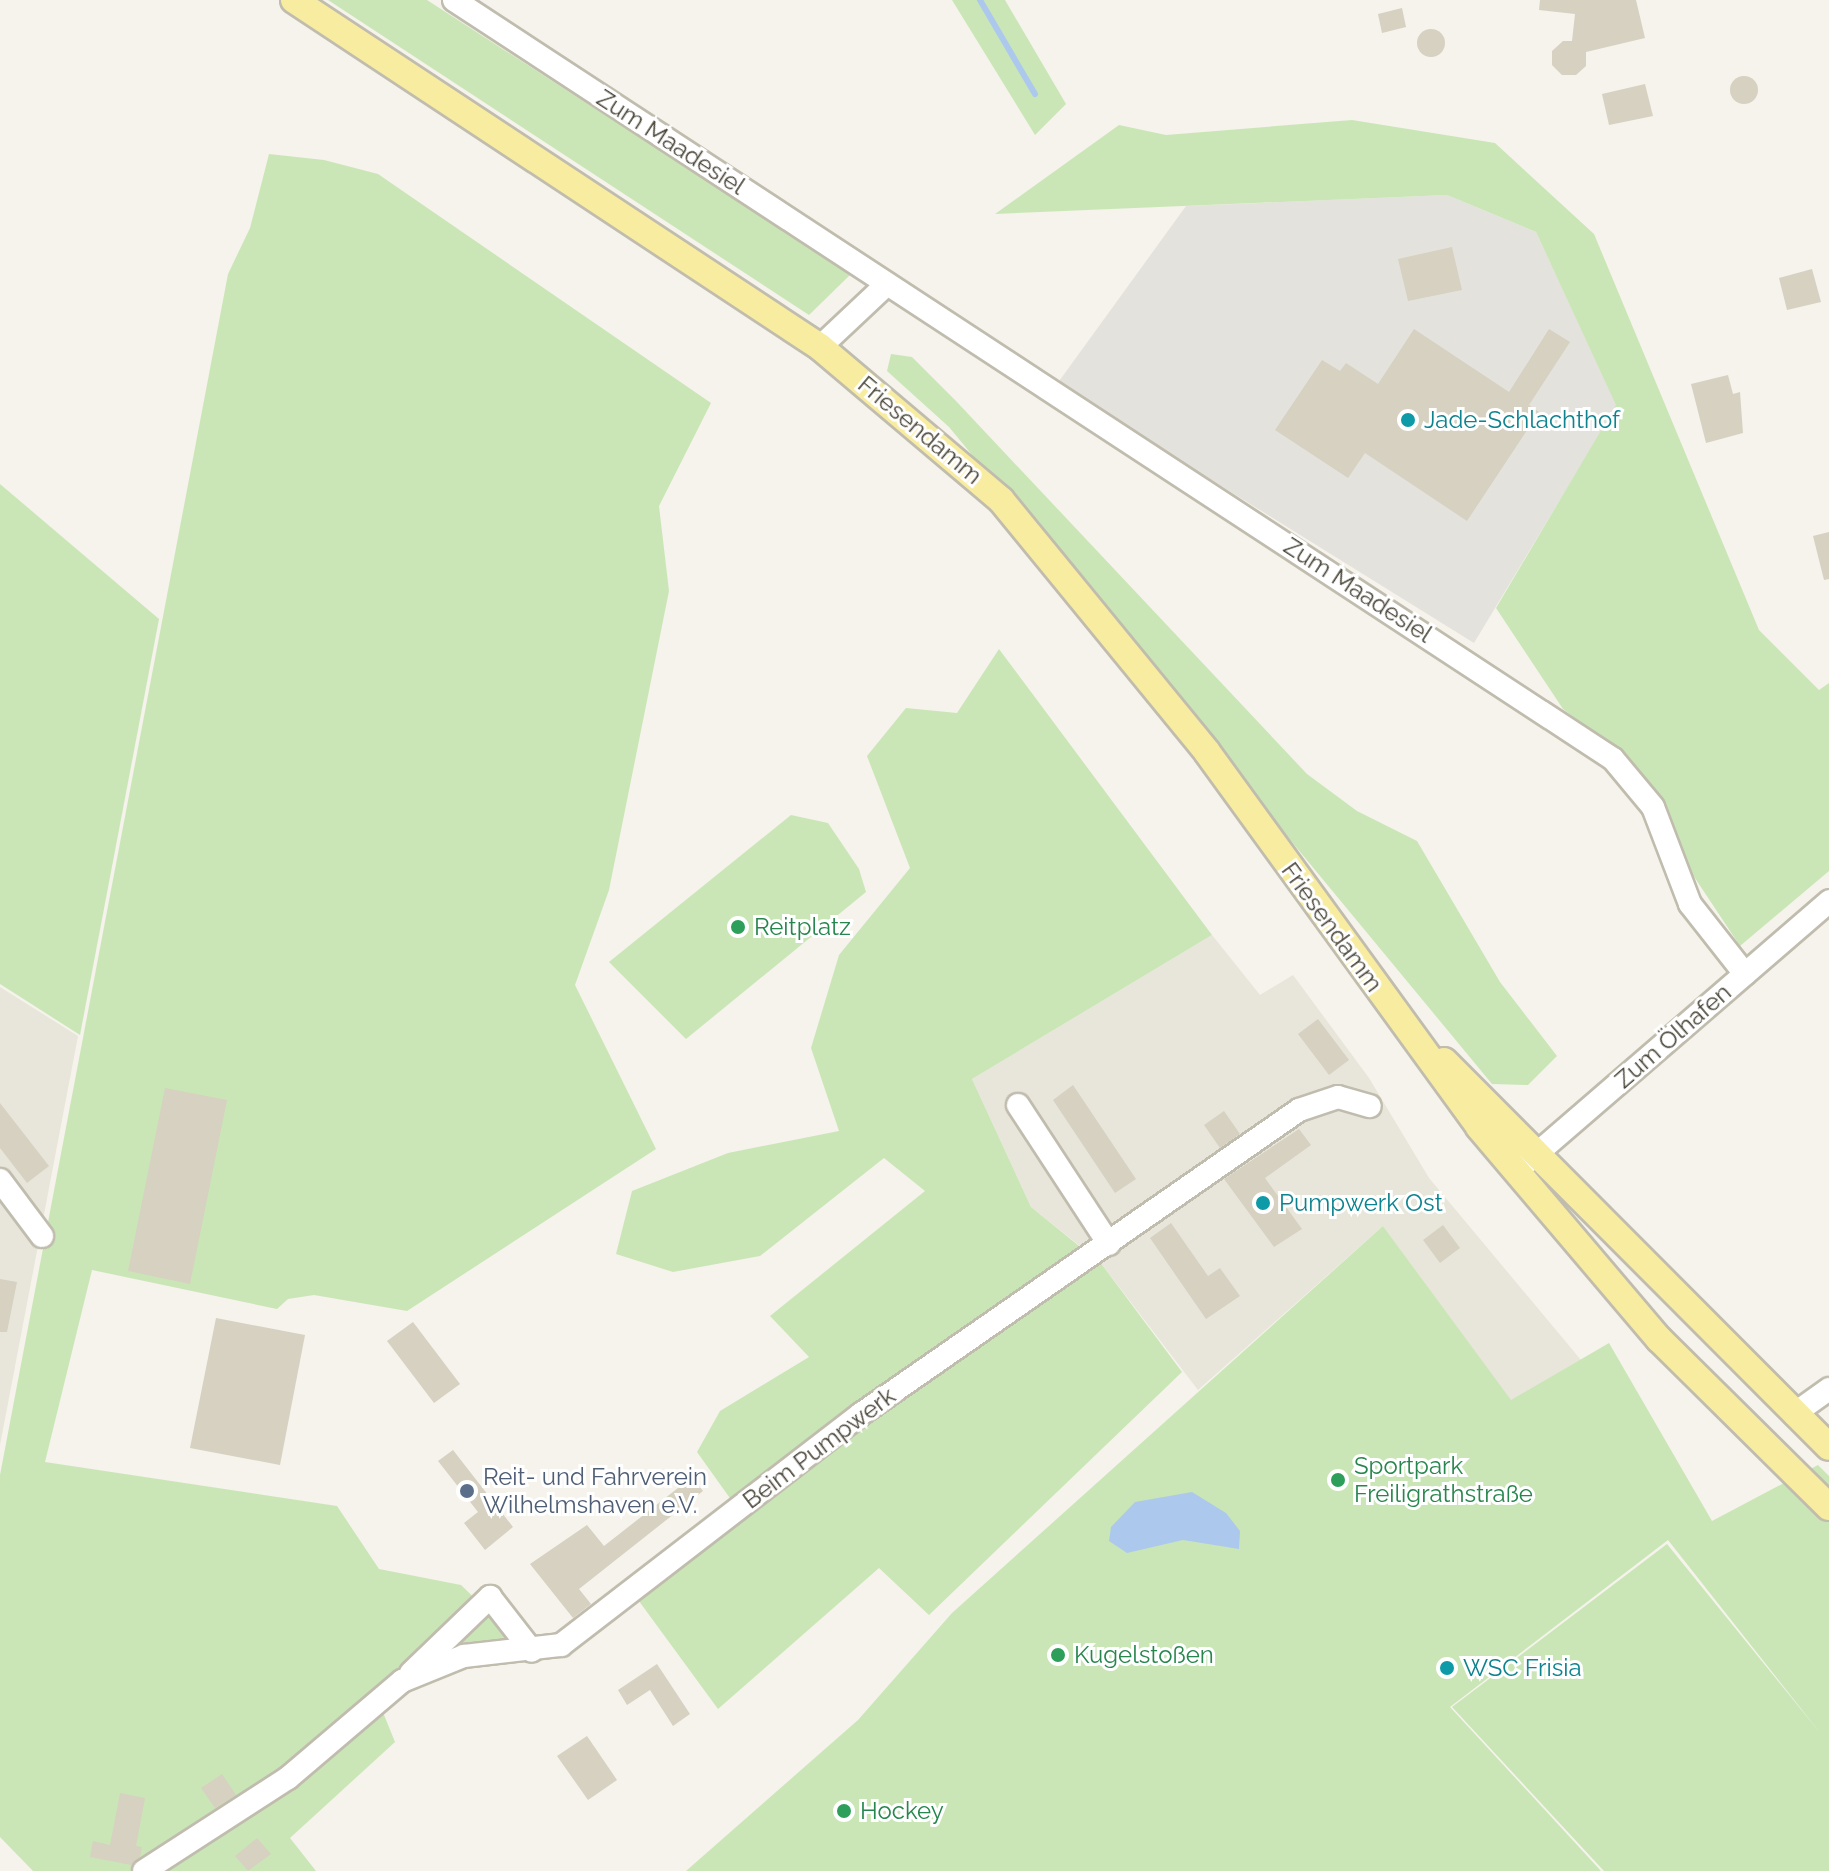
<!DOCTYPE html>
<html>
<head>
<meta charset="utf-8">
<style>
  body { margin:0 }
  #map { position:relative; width:1829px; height:1871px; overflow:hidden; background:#f5f3eb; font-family:Raleway,sans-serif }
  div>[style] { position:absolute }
  .residential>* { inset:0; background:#e8e6da }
  .industrial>* { inset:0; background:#e4e2dc }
  .green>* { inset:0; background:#cae6b7 }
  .water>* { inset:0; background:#acc9ed }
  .stream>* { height:6px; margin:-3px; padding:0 3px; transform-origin:3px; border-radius:3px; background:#acc9ed }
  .building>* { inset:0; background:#d6d1c1 }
  .round { border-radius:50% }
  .roads { filter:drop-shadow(2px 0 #c0bcae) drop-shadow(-2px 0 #c0bcae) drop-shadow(0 2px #c0bcae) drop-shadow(0 -2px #c0bcae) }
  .minor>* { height:22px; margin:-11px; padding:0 11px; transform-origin:11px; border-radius:11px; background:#fff }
  .major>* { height:26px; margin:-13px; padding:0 13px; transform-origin:13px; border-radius:13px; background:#f8eca1 }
  .dots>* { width:22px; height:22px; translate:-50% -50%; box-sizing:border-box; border:4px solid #fff; border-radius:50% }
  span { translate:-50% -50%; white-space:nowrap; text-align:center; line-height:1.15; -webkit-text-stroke:6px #fff; paint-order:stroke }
  .street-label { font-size:24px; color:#494539 }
  .culture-label { font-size:24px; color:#0d838f }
  .left { translate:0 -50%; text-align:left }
  .leisure-label { font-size:24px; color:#27864d }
  .service-label { font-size:24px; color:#4e5e75 }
</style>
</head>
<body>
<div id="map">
  <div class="residential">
    <div style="clip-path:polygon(1212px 935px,1260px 995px,1293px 975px,1369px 1078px,1429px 1178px,1581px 1360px,1511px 1401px,1383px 1226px,1198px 1390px,1100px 1262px,1031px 1207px,972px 1079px)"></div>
    <div style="clip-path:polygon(0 987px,78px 1036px,0 1445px)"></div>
  </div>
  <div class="industrial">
    <div style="clip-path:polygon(1447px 195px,1536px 232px,1617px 405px,1474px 643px,1057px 384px,1186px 206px)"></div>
  </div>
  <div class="green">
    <div style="clip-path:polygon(328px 0,427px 0,851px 274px,809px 315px)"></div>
    <div style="clip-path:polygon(952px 0,1005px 0,1066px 104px,1035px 135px)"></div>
    <div style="clip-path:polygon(1352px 120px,1495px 143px,1594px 234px,1759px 630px,1819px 690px,1829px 683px,1829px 871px,1740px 946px,1687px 866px,1640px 770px,1563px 709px,1496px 608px,1616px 405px,1536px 232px,1447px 195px,995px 214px,1119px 125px,1166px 135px)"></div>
    <div style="clip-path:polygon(269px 154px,324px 160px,378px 174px,711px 403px,659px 506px,669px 591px,609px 890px,575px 985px,656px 1149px,407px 1311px,314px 1295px,288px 1299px,277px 1309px,92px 1270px,45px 1462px,337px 1506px,379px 1569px,461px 1585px,523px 1645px,442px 1653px,382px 1710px,395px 1742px,290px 1838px,316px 1871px,33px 1871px,0 1837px,0 1475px,228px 274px,250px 228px)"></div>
    <div style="clip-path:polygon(891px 354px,912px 357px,956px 401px,1307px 774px,1357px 811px,1417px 841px,1500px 982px,1557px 1056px,1528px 1085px,1492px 1084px,949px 427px,887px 371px)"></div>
    <div style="clip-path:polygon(0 484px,159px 619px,80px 1035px,0 984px)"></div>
    <div style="clip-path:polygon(999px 649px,1212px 935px,972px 1079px,1031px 1207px,1084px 1250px,732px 1501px,697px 1452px,720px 1411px,809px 1357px,770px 1316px,925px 1191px,884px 1158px,760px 1256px,673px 1272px,616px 1254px,632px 1191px,728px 1153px,839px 1131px,811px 1048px,839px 955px,910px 868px,867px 756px,906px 708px,957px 713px)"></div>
    <div style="clip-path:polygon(791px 815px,828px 823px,859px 869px,866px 892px,686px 1039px,609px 962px)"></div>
    <div style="clip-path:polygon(1383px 1226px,1511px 1400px,1609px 1343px,1712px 1521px,1818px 1465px,1829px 1476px,1829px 1871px,1604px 1871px,1452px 1707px,1667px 1544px,1821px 1734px,1668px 1540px,1450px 1707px,1601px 1871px,686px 1871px,858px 1720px,952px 1613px)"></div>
    <div style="clip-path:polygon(1100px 1262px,1182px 1372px,929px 1615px,879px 1568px,718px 1709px,636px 1597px,865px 1421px)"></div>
  </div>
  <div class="water">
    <div style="clip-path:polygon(1192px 1492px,1226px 1513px,1240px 1531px,1239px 1549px,1183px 1540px,1127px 1553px,1109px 1541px,1111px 1527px,1135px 1502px)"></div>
  </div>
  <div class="stream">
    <div style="left:980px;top:0;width:109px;rotate:59.7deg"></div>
  </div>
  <div class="building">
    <div style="clip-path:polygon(1540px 0,1636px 0,1645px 38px,1586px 52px,1586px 66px,1576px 75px,1562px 75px,1552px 65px,1552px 51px,1563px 41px,1572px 41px,1575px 14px,1539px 10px)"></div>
    <div style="clip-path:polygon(1402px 8px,1406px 27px,1382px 33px,1378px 14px)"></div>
    <div class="round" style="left:1417px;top:29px;width:28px;height:28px"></div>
    <div class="round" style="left:1730px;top:76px;width:28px;height:28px"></div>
    <div style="clip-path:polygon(1645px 84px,1653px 116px,1609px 125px,1602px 94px)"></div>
    <div style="clip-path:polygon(1452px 247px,1462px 290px,1408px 301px,1398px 259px)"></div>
    <div style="clip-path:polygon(1812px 269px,1821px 302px,1787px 310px,1779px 278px)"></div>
    <div style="clip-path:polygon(1414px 329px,1509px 392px,1549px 329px,1570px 342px,1529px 405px,1539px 412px,1467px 521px,1365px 453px,1348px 478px,1275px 430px,1322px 360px,1340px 371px,1346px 363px,1378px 384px)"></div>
    <div style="clip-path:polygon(1728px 375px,1733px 394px,1740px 392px,1743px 433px,1706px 443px,1691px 384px)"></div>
    <div style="clip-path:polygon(1829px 532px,1829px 579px,1824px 580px,1813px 536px)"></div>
    <div style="clip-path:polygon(1318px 1019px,1349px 1060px,1329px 1075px,1298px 1034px)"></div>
    <div style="clip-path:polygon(1073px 1085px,1136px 1179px,1115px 1193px,1053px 1100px)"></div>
    <div style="clip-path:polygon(165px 1088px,227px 1100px,190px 1284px,128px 1271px)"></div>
    <div style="clip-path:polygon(0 1103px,49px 1166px,27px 1183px,0 1148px)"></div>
    <div style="clip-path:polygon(1224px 1111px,1240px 1134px,1220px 1148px,1204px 1125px)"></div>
    <div style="clip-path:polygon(1299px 1129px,1311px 1145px,1265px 1178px,1302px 1229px,1274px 1247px,1224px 1179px)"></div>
    <div style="clip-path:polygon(1171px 1223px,1208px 1276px,1220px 1268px,1240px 1296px,1206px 1319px,1150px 1238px)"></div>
    <div style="clip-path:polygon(1443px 1225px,1460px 1248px,1440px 1263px,1423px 1240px)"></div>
    <div style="clip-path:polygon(0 1279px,17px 1282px,7px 1332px,0 1332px)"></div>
    <div style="clip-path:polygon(216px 1318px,305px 1335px,280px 1465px,190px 1448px)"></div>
    <div style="clip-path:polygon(413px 1322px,460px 1384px,434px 1403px,387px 1341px)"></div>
    <div style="clip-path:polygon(453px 1450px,513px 1527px,485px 1550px,464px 1523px,478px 1512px,438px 1461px)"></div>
    <div style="clip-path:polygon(692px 1477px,703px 1491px,579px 1589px,591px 1604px,573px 1618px,530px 1564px,587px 1525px,604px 1546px)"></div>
    <div style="clip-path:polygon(657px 1664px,690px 1714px,673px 1726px,650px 1690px,627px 1705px,618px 1690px)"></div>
    <div style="clip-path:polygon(587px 1736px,617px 1780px,588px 1800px,557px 1756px)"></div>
    <div style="clip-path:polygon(222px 1774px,236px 1795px,215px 1808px,201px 1788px)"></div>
    <div style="clip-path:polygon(120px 1793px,145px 1798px,136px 1846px,142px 1847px,140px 1857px,131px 1865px,90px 1857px,93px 1841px,110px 1845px)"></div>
    <div style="clip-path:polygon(257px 1838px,271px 1854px,248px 1871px,235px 1856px)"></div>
  </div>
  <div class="roads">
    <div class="minor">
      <div style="left:454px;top:0;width:1385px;rotate:33.22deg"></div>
      <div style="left:1613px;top:759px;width:62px;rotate:50.2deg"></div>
      <div style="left:1653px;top:807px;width:104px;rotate:69.1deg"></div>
      <div style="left:1690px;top:904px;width:89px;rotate:51.8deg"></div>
      <div style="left:820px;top:347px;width:92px;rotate:-43.2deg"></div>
      <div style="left:1018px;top:1105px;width:166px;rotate:56.8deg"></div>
      <div style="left:1526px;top:1163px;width:401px;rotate:-40.8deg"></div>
      <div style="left:0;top:1180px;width:70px;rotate:53.1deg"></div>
      <div style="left:1794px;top:1414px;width:43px;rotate:-35.5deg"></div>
      <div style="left:411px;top:1673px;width:110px;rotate:-43.9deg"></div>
      <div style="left:490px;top:1597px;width:68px;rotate:52.1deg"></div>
      <div style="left:144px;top:1871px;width:171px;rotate:-32.9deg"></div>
      <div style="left:288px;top:1778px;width:150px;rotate:-40.4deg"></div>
      <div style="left:402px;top:1681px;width:67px;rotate:-22deg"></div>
      <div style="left:464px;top:1656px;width:98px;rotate:-6.5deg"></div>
      <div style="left:561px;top:1645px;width:379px;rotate:-37.6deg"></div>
      <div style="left:861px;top:1414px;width:533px;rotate:-34.76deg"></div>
      <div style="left:1299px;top:1110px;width:41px;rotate:-18.4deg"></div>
      <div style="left:1338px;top:1097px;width:33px;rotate:16deg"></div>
    </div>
    <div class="major">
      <div style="left:294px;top:0;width:630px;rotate:33.41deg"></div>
      <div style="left:820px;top:347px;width:237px;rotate:40.2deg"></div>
      <div style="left:1001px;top:500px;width:325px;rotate:50.7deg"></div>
      <div style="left:1207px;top:752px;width:463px;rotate:54deg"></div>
      <div style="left:1479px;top:1127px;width:278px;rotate:49.7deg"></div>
      <div style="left:1659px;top:1339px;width:239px;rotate:44.7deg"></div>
      <div style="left:1444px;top:1061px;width:545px;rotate:45.07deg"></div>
    </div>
  </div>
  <div class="dots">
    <div style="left:1408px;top:420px;background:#0f9aa8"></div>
    <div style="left:738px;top:927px;background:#2e9e5b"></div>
    <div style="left:1263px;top:1203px;background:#0f9aa8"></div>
    <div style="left:1338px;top:1480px;background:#2e9e5b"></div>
    <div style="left:467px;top:1491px;background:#5c6f8a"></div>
    <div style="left:1058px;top:1655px;background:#2e9e5b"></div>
    <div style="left:1447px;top:1668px;background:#0f9aa8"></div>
    <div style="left:844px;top:1811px;background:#2e9e5b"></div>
  </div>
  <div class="street-label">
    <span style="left:671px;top:142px;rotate:33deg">Zum Maadesiel</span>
    <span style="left:920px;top:430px;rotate:40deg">Friesendamm</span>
    <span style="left:1358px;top:590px;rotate:33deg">Zum Maadesiel</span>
    <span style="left:1332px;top:927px;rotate:54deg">Friesendamm</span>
    <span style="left:1673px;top:1036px;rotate:-41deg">Zum Ölhafen</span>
    <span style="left:819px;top:1448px;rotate:-37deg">Beim Pumpwerk</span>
  </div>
  <div class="culture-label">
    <span class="left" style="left:1424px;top:420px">Jade-Schlachthof</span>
    <span class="left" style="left:1279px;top:1203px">Pumpwerk Ost</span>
    <span class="left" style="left:1463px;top:1668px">WSC Frisia</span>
  </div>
  <div class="leisure-label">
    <span class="left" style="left:754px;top:927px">Reitplatz</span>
    <span class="left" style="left:1354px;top:1480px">Sportpark<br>Freiligrathstraße</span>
    <span class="left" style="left:1074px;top:1655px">Kugelstoßen</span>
    <span class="left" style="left:860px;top:1811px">Hockey</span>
  </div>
  <div class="service-label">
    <span class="left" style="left:483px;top:1491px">Reit- und Fahrverein<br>Wilhelmshaven e.V.</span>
  </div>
</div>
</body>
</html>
